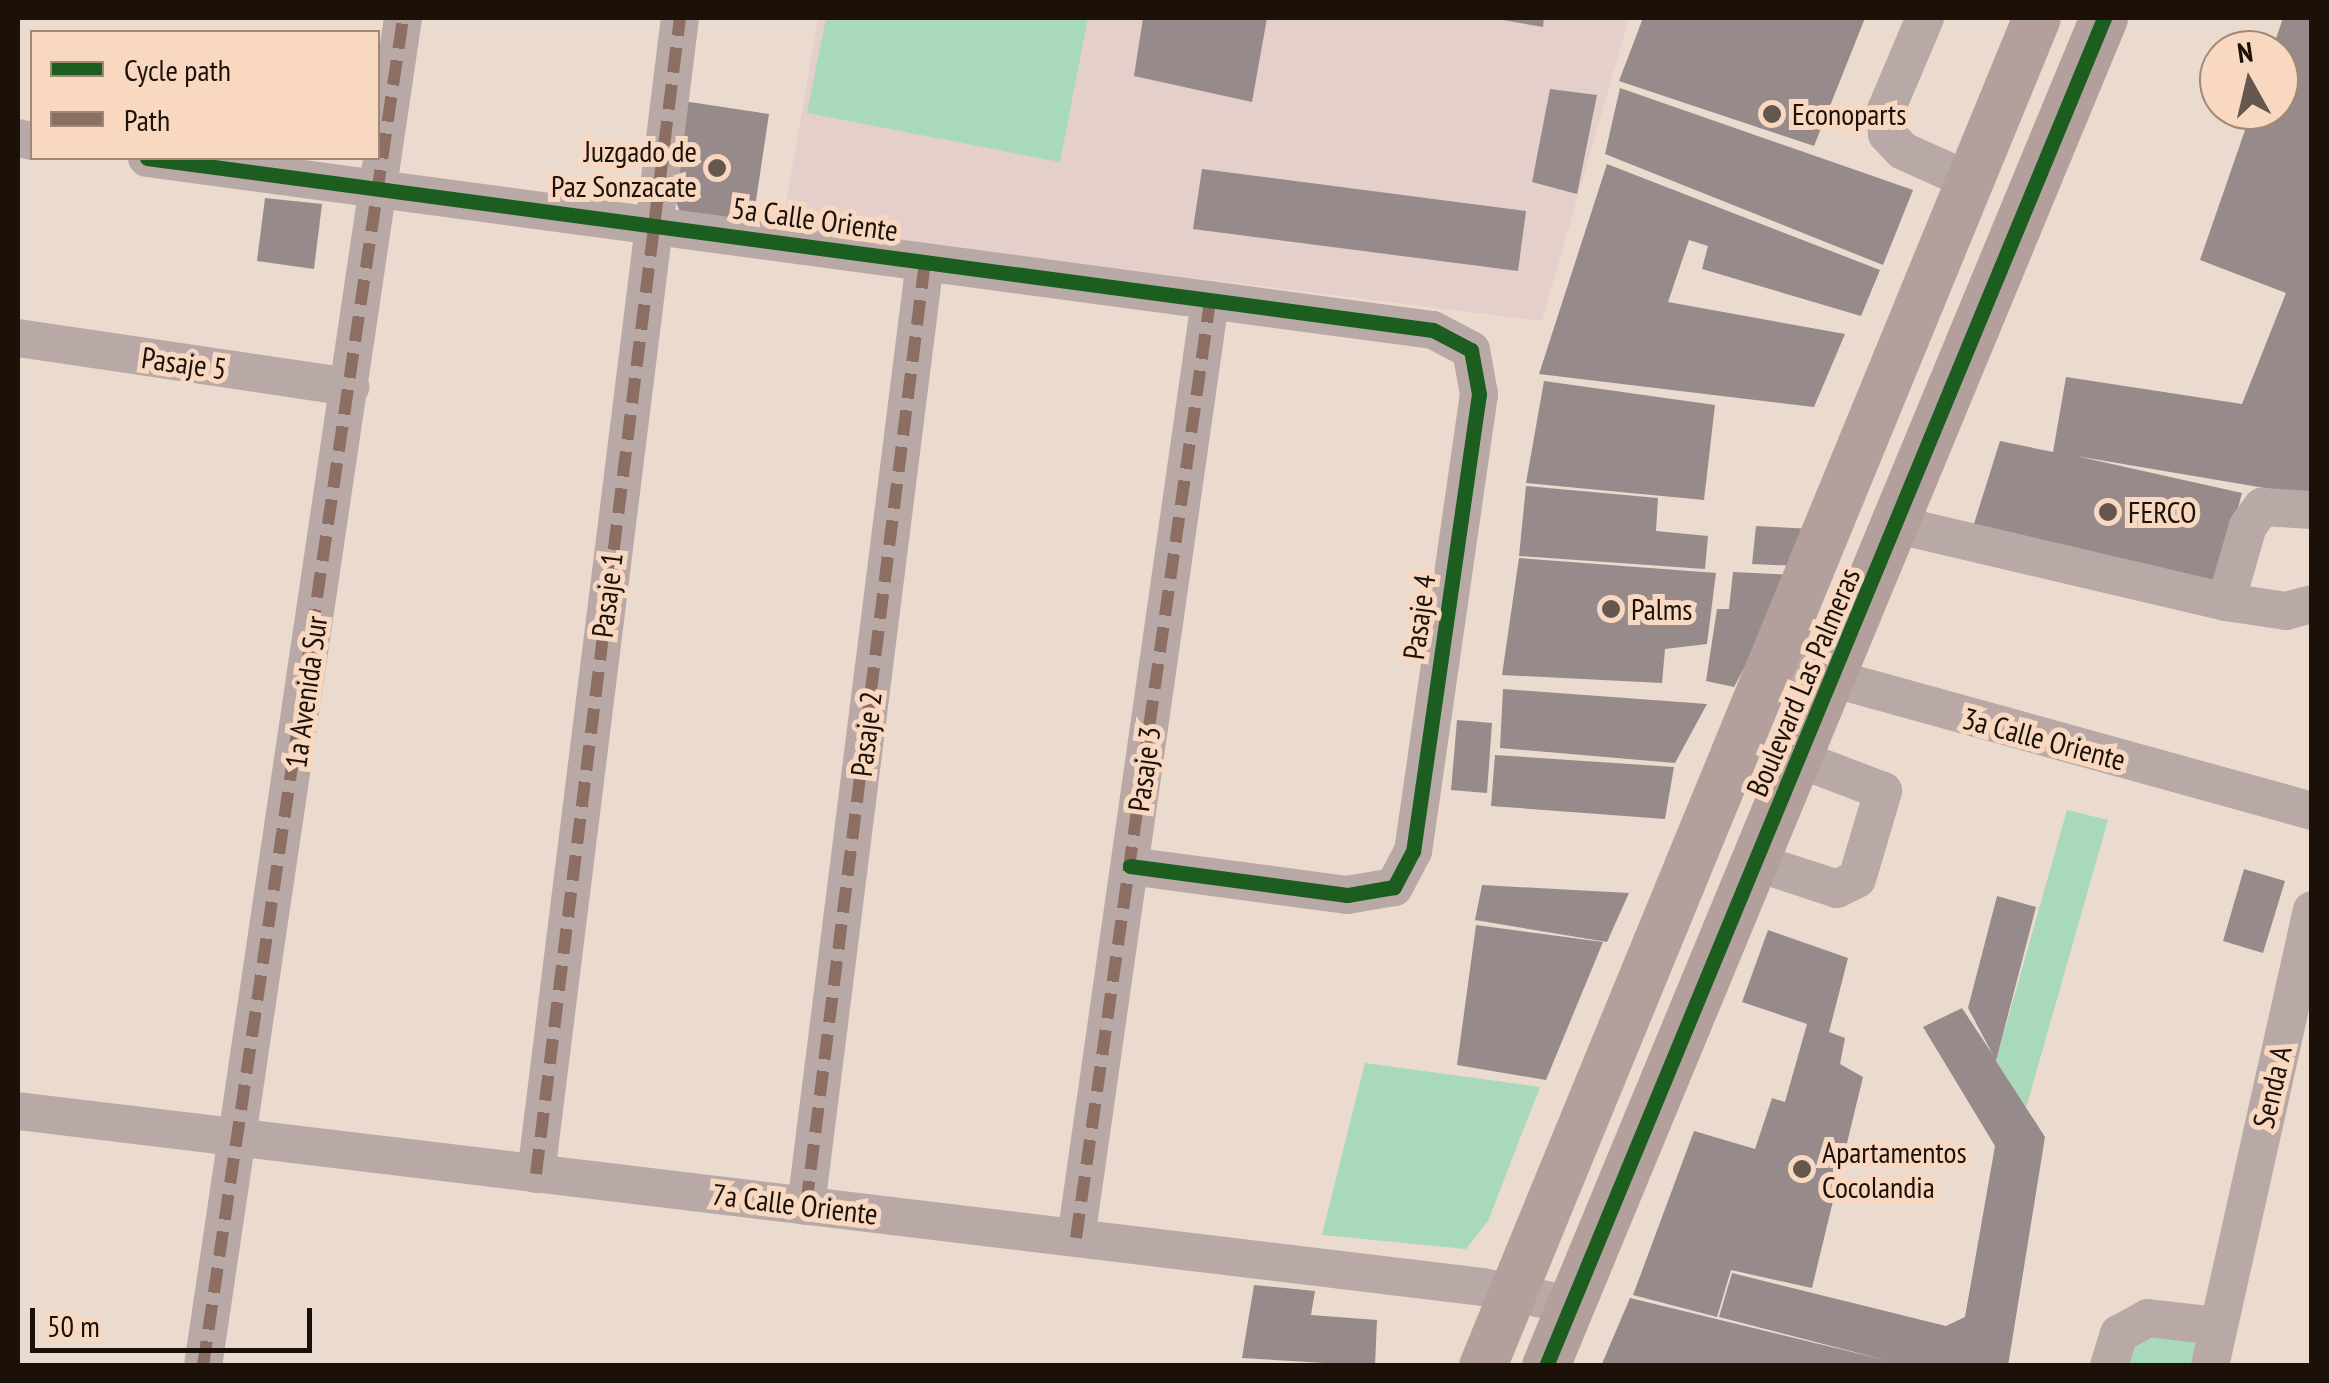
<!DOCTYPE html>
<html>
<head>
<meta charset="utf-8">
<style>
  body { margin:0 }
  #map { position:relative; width:2329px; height:1383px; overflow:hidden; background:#ebdace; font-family:"PT Sans Narrow",sans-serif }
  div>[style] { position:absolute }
  .education>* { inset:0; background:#e5cfcb }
  .green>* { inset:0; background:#a8d9ba }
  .building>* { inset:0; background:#968b8a }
  .minor>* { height:38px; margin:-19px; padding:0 19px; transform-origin:19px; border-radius:19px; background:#b8a9a6 }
  .major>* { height:48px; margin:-24px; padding:0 24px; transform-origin:24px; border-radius:24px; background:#b39f9b }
  .quiet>* { height:12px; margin-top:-6px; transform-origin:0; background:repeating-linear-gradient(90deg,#8d6e63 0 25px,transparent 0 37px) }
  .cycleway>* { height:15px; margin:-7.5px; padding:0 7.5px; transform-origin:7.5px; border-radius:7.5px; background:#1b5e20 }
  .dots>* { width:28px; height:28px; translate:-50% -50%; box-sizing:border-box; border:5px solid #f8d8c1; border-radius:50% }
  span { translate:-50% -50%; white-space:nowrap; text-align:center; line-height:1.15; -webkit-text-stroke:10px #f8d8c1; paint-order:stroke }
  .poi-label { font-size:30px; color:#1c1109 }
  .left { translate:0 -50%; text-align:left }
  .right { translate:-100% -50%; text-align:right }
  .street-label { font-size:30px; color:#1c1109 }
  .frame { position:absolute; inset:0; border:20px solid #1c1109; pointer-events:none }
  .legend { position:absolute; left:30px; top:30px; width:350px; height:130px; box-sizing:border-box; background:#f8d8c1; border:2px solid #a08877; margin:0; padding:12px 18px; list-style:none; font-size:30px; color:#1c1109 }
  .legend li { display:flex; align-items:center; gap:20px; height:50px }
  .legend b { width:50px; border:2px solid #a08877 }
  .north { position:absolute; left:2199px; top:30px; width:100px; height:100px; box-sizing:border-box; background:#f8d8c1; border:2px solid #a08877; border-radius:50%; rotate:352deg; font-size:28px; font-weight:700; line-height:40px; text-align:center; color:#1c1109 }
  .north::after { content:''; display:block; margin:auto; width:35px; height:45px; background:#64574e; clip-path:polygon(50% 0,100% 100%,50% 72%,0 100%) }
  .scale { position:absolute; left:30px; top:1308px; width:282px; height:45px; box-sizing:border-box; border:5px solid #1c1109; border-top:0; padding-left:12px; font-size:30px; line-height:35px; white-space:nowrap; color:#1c1109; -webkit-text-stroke:8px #f8d8c1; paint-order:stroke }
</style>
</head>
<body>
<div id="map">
  <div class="education">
    <div style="clip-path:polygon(818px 18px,1629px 18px,1542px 321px,782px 227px)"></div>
  </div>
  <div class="green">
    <div style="clip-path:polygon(826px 18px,1088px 18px,1060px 162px,807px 113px)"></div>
    <div style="clip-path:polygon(2067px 810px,2108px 820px,2026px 1108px,1996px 1061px)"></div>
    <div style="clip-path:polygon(1365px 1063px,1540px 1087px,1488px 1221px,1466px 1249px,1322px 1235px)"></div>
    <div style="clip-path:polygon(2137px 1334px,2199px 1336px,2191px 1365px,2118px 1366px)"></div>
  </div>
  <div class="building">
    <div style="clip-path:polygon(1143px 18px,1267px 18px,1252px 102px,1134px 76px)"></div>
    <div style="clip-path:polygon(1492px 18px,1544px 18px,1543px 27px)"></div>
    <div style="clip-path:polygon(1643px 18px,1865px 18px,1814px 146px,1619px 81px)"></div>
    <div style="clip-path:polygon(2283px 18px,2312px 18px,2312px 496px,2076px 456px,2242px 493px,2216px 592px,1972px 530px,2000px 441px,2053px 452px,2066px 377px,2242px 404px,2286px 293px,2200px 260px,2252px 110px,2279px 110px,2279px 50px,2272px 50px)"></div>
    <div style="clip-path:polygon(1620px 88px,1913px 190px,1883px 265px,1605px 154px)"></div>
    <div style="clip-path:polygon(1550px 89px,1597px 95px,1577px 194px,1532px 182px)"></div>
    <div style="clip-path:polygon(683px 101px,769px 114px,752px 227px,681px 214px,670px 188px)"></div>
    <div style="clip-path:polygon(1607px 164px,1880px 270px,1861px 316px,1702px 269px,1708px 246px,1689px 240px,1668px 302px,1845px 334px,1814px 407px,1539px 374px)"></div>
    <div style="clip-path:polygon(1202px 169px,1526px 211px,1518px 271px,1193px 229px)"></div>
    <div style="clip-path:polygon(265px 198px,322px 204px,314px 269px,257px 261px)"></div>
    <div style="clip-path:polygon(1544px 381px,1715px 405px,1704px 500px,1526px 483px)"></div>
    <div style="clip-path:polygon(1526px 486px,1658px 498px,1656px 531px,1708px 536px,1705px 569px,1519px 556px)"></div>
    <div style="clip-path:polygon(1756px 526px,1814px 529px,1800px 566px,1752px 564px)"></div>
    <div style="clip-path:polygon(1519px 558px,1716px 573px,1707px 644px,1665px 649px,1662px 683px,1502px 675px)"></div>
    <div style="clip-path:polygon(1733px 572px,1793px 575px,1734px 687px,1706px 681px,1717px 609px,1729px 609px)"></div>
    <div style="clip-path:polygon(1503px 689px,1707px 704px,1675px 763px,1500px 748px)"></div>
    <div style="clip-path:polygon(1457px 720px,1492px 723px,1487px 793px,1451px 790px)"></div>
    <div style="clip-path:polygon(1495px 755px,1674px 767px,1665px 819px,1491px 806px)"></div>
    <div style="clip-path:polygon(2244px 869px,2285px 881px,2263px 953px,2223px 941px)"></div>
    <div style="clip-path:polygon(1482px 885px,1629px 893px,1607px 942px,1475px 920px)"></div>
    <div style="clip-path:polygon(1997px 896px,2036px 907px,1996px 1061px,2045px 1137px,2008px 1366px,1601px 1366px,1630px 1298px,1889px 1361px,1719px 1317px,1732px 1273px,1946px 1326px,1965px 1317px,1995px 1146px,1923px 1027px,1962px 1008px,1993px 1055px,1968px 1008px)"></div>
    <div style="clip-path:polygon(1476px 925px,1603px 942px,1546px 1080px,1457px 1065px)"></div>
    <div style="clip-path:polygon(1768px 930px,1848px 958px,1829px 1032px,1845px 1038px,1840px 1064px,1863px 1077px,1812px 1288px,1731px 1270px,1717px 1317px,1633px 1295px,1694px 1131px,1755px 1149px,1772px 1098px,1785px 1102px,1807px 1024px,1742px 1002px)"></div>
    <div style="clip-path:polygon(1254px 1285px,1315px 1291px,1311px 1315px,1377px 1320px,1375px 1366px,1242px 1358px)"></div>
  </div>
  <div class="minor">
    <div style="left:1925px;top:18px;width:100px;rotate:113deg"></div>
    <div style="left:1886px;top:110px;width:24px;rotate:88deg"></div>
    <div style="left:1887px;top:134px;width:23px;rotate:47deg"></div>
    <div style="left:1903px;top:151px;width:76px;rotate:24.2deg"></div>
    <div style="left:18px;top:138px;width:14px;rotate:12deg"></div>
    <div style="left:147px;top:158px;width:1297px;rotate:7.62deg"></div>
    <div style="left:1433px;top:330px;width:43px;rotate:27.8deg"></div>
    <div style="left:1471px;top:350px;width:45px;rotate:79.7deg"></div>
    <div style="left:1479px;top:394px;width:462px;rotate:98.2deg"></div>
    <div style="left:1413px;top:851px;width:41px;rotate:117.8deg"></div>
    <div style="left:1394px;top:887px;width:48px;rotate:170.3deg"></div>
    <div style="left:1347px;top:895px;width:219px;rotate:-172.4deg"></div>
    <div style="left:18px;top:338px;width:336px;rotate:8.4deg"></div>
    <div style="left:1898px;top:525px;width:337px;rotate:13.2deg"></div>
    <div style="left:2226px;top:602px;width:61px;rotate:8.5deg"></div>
    <div style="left:2286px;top:611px;width:27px;rotate:-15deg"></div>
    <div style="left:2226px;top:602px;width:79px;rotate:-73.9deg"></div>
    <div style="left:2248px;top:526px;width:24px;rotate:-54deg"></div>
    <div style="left:2262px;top:507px;width:50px;rotate:3.4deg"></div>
    <div style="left:1777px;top:663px;width:555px;rotate:15.46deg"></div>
    <div style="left:1758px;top:863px;width:83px;rotate:18.2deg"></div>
    <div style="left:1837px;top:889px;width:22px;rotate:-27deg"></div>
    <div style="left:1857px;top:879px;width:92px;rotate:-73.5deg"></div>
    <div style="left:1883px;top:791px;width:87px;rotate:-159.1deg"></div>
    <div style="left:18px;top:1111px;width:1476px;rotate:6.85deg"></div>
    <div style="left:1483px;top:1287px;width:90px;rotate:11.6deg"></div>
    <div style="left:536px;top:1174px;width:1165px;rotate:-82.9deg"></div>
    <div style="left:806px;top:1206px;width:951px;rotate:-82.82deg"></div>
    <div style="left:1076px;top:1238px;width:947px;rotate:-81.86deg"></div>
    <div style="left:203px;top:1366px;width:1363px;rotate:-81.56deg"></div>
    <div style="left:2109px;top:1366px;width:34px;rotate:-73deg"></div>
    <div style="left:2119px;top:1334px;width:33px;rotate:-29deg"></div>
    <div style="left:2148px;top:1318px;width:69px;rotate:6.6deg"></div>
    <div style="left:2210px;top:1366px;width:467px;rotate:-77.4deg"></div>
  </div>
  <div class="major">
    <div style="left:1483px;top:1366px;width:1457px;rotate:-67.66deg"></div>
    <div style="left:1546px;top:1366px;width:1459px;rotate:-67.51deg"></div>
  </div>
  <div class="quiet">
    <div style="left:536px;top:1174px;width:1165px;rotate:-82.9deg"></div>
    <div style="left:806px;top:1206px;width:951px;rotate:-82.82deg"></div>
    <div style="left:1076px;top:1238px;width:947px;rotate:-81.86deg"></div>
    <div style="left:203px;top:1366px;width:1363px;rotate:-81.56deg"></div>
  </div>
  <div class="cycleway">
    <div style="left:147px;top:158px;width:1297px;rotate:7.62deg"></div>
    <div style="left:1433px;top:330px;width:43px;rotate:27.8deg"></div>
    <div style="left:1471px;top:350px;width:45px;rotate:79.7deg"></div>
    <div style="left:1479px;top:394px;width:462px;rotate:98.2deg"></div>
    <div style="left:1413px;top:851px;width:41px;rotate:117.8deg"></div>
    <div style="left:1394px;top:887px;width:48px;rotate:170.3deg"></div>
    <div style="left:1347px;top:895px;width:219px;rotate:-172.4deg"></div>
    <div style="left:1546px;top:1366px;width:1459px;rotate:-67.51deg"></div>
  </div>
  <div class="dots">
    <div style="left:1772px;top:114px;background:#64574e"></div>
    <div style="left:717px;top:168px;background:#64574e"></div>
    <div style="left:2108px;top:512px;background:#64574e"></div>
    <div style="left:1611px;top:609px;background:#64574e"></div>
    <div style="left:1802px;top:1169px;background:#64574e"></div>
  </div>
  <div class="poi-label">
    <span class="left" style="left:1792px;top:114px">Econoparts</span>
    <span class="right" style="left:697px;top:168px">Juzgado de<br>Paz Sonzacate</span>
    <span class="left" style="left:2128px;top:512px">FERCO</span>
    <span class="left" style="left:1631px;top:609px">Palms</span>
    <span class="left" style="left:1822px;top:1169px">Apartamentos<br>Cocolandia</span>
  </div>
  <div class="street-label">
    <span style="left:815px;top:219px;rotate:8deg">5a Calle Oriente</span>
    <span style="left:184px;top:363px;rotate:8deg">Pasaje 5</span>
    <span style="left:607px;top:595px;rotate:-83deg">Pasaje 1</span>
    <span style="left:1419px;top:617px;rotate:-82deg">Pasaje 4</span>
    <span style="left:1803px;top:682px;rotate:-67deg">Boulevard Las Palmeras</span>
    <span style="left:306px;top:692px;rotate:-82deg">1a Avenida Sur</span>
    <span style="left:866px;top:734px;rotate:-83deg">Pasaje 2</span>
    <span style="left:2044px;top:739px;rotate:15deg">3a Calle Oriente</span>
    <span style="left:1144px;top:769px;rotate:-82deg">Pasaje 3</span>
    <span style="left:2272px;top:1087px;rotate:-77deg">Senda A</span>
    <span style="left:795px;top:1204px;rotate:7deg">7a Calle Oriente</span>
  </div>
  <div class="frame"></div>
  <ul class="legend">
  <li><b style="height:12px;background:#1b5e20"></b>Cycle path</li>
  <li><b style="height:12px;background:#8d6e63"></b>Path</li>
  </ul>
  <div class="north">N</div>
  <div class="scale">50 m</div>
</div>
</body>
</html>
